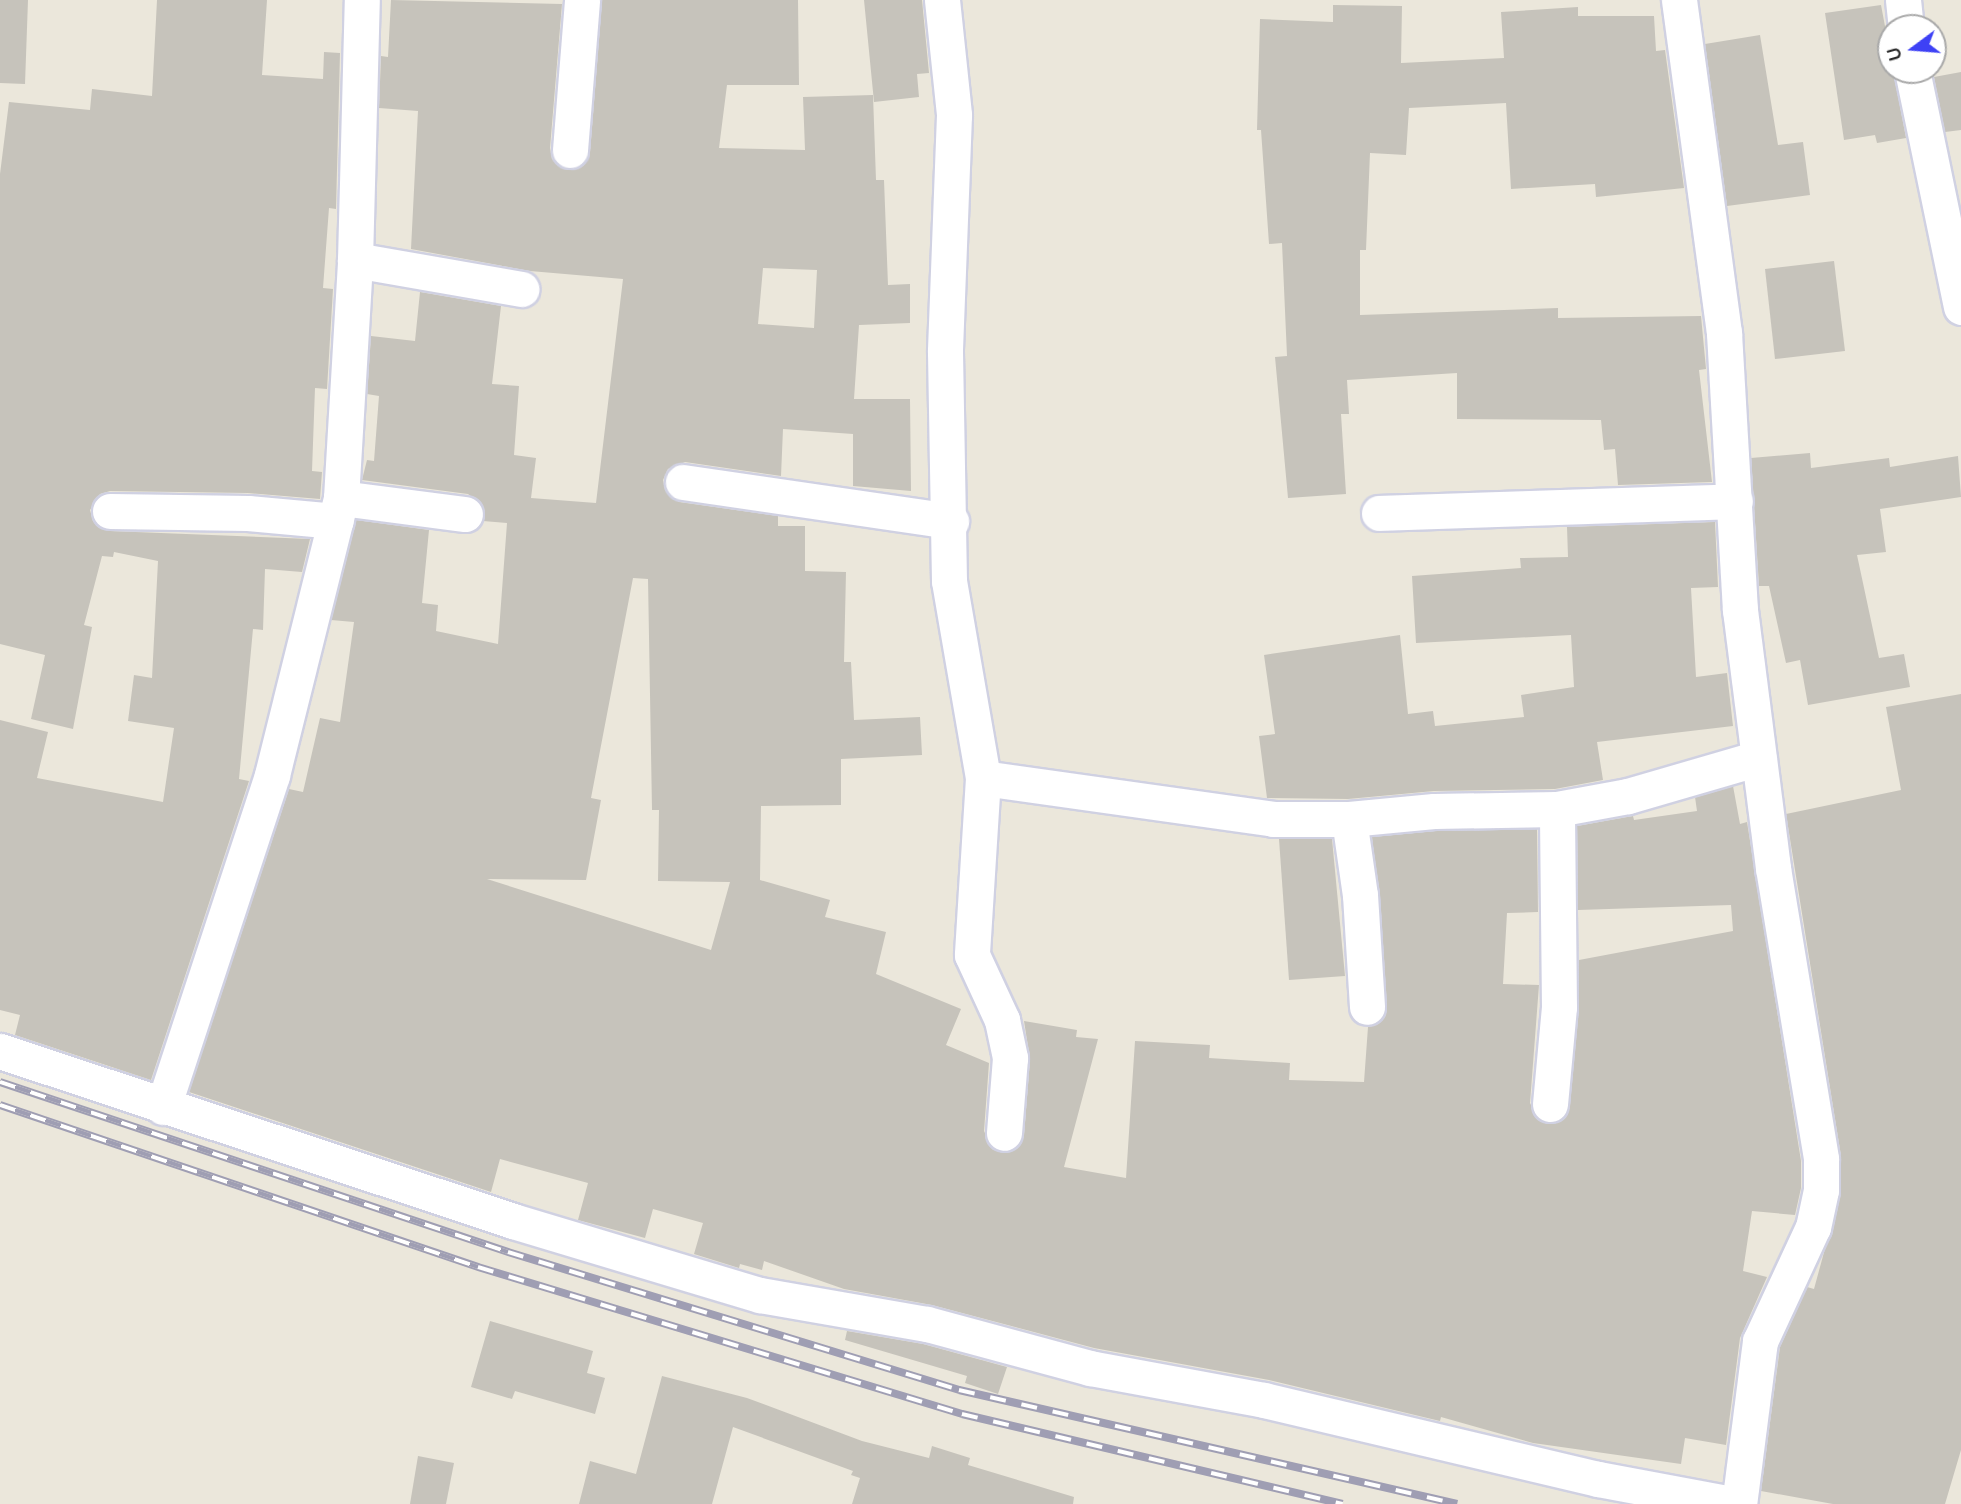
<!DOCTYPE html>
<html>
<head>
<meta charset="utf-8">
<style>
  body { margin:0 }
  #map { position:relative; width:1961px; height:1504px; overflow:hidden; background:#ebe7db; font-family:Quicksand,sans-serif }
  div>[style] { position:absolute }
  .building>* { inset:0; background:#c6c3bb }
  .roads { filter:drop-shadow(2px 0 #d0d1e2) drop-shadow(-2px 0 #d0d1e2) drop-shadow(0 2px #d0d1e2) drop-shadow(0 -2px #d0d1e2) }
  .minor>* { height:35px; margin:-17.5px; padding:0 17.5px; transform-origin:17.5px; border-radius:17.5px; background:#fff }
  .rail>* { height:8px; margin-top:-4px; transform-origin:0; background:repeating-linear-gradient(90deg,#fff 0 16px,#9f9eb3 0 32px); box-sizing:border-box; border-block:2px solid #9f9eb3 }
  span { translate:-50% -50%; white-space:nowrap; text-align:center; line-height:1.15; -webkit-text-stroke:5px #fff; paint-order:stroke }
  .north { position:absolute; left:1877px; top:14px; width:70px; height:70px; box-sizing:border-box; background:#fff; border:2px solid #a9a9a9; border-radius:50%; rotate:254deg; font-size:19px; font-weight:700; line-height:28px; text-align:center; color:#292929 }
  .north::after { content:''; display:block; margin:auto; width:24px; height:32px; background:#3e41f5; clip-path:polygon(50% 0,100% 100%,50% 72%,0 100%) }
</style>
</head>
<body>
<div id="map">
  <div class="building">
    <div style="clip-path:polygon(0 0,28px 0,25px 84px,0 83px)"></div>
    <div style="clip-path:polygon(157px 0,267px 0,262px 75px,323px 79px,324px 52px,340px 53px,336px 209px,329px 208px,323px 288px,333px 289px,327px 389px,315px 388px,312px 471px,322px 472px,320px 499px,248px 493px,110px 491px,100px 494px,90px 510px,93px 521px,110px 531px,310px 539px,302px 572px,265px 569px,263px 630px,253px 629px,239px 779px,249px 781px,151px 1080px,15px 1035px,20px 1015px,0 1010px,0 720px,48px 732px,37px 778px,163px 802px,174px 728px,128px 721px,134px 675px,152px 678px,158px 561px,114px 552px,113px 557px,102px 556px,84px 625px,92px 627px,73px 729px,31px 719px,45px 655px,0 644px,0 174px,9px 102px,90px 110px,92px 89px,152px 96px)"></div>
    <div style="clip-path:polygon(evenodd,391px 0,562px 4px,550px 148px,552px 159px,568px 170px,579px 168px,590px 152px,602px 0,798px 0,799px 85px,727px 85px,719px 148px,805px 150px,803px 97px,873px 95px,876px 180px,884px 180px,888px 285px,910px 284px,910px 323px,859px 325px,854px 399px,910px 399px,911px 491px,853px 486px,853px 434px,783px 429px,781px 476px,685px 462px,668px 469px,663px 480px,665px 490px,679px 502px,778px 516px,778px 526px,805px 526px,805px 571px,846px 572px,844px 662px,851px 662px,854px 720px,920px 717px,922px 755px,841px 759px,841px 805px,761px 806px,760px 880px,830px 900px,825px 917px,886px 932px,876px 974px,961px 1009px,946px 1045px,989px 1063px,984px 1131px,993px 1150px,1012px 1151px,1024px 1135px,1030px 1059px,1024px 1021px,1077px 1030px,1076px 1037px,1098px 1039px,1064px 1167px,1126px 1178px,1135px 1041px,1210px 1045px,1209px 1058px,1290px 1063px,1289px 1080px,1364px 1082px,1368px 1027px,1385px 1017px,1387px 1006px,1372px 837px,1435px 831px,1537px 829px,1538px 912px,1507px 913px,1503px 984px,1539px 985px,1530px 1103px,1539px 1121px,1559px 1122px,1570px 1106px,1579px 960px,1733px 931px,1731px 905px,1578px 910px,1577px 826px,1633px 816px,1634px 820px,1697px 811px,1695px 797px,1733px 786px,1740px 824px,1747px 822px,1801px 1161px,1801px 1188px,1795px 1215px,1752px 1211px,1743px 1271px,1767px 1277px,1740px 1338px,1726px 1445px,1685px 1438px,1681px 1464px,1533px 1443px,1441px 1417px,1440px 1421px,1269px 1380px,1094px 1348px,932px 1305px,844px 1289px,764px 1261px,762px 1270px,740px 1264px,739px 1268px,694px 1254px,703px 1223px,653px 1209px,645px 1238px,578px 1220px,588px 1183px,500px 1159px,491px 1192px,189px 1092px,289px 789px,303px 792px,320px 718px,340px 722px,354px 622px,331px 620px,356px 520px,429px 530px,422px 603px,438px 605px,436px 631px,498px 644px,507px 523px,483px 521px,483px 506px,468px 494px,362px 480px,367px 460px,374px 461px,379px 396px,367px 394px,371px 336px,415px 341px,420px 292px,501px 306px,492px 384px,519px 386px,514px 455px,536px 458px,531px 498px,596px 503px,623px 279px,530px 271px,411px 249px,418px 111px,379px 108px,381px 56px,388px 57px,391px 0,763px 268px,817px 270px,814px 328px,758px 324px,763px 268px,391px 0,633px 578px,648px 579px,652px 810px,659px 810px,658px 881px,730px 882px,711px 950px,487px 879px,586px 880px,601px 800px,591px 798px,633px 578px)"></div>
    <div style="clip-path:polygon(864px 0,922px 0,929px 73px,917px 74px,919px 97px,874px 102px)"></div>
    <div style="clip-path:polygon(1333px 5px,1402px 6px,1401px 63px,1504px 58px,1501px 12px,1578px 7px,1578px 16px,1654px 16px,1656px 51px,1665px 50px,1684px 188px,1596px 197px,1595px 184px,1511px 189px,1506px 103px,1409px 108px,1406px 155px,1370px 153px,1366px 250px,1360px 250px,1360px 315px,1558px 308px,1558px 318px,1701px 316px,1706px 369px,1699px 370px,1712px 482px,1618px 485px,1615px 449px,1604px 450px,1601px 420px,1457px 419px,1457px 373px,1347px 380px,1349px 414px,1341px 414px,1346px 494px,1288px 498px,1275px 357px,1287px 356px,1282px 243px,1269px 244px,1261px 130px,1257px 130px,1260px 19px,1333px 22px)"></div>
    <div style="clip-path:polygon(1881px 5px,1906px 138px,1877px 143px,1875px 135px,1844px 140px,1825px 13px)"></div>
    <div style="clip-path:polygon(1760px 35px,1778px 145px,1803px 142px,1810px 195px,1727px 206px,1705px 44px)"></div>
    <div style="clip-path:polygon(1961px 72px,1961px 130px,1945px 132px,1934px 77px)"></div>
    <div style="clip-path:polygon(1834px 261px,1845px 351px,1775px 359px,1765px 269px)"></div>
    <div style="clip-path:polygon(1810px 453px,1811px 468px,1889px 458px,1890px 467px,1958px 456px,1961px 497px,1880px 509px,1886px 552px,1857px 555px,1879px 658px,1904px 654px,1910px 687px,1808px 705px,1800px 660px,1786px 663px,1769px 586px,1759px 586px,1751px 458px)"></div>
    <div style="clip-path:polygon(1715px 522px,1718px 587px,1691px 588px,1696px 677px,1727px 673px,1733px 726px,1597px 742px,1603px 780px,1555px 789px,1434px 791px,1348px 799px,1267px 798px,1259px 736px,1275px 734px,1264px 655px,1400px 635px,1408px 714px,1433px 711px,1435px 726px,1524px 717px,1521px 695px,1574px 687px,1571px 635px,1416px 643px,1412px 576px,1521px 568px,1520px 558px,1568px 557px,1567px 527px)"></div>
    <div style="clip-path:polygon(1961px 694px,1961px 1450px,1945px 1504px,1833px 1504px,1761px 1491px,1780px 1347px,1807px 1287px,1814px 1289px,1841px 1190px,1841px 1156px,1786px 814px,1901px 790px,1886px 707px)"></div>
    <div style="clip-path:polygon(1279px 839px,1332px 839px,1345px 976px,1289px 980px)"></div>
    <div style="clip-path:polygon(490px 1321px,593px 1351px,587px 1373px,605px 1378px,595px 1414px,515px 1391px,512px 1399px,471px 1387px)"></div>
    <div style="clip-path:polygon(847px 1331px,923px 1344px,1007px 1367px,998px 1394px,965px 1383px,967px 1376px,845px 1340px)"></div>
    <div style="clip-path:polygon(662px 1376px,747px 1398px,862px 1441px,929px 1458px,932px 1446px,970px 1458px,968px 1465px,1074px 1497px,1073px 1504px,852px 1504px,860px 1478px,851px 1475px,853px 1471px,733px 1427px,712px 1504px,579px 1504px,590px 1461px,636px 1474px)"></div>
    <div style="clip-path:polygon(418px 1456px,454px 1463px,446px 1504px,410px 1504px)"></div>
  </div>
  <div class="roads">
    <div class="minor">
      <div style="left:942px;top:0;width:116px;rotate:84deg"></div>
      <div style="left:954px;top:115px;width:237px;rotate:92.2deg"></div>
      <div style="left:945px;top:352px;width:229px;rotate:89deg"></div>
      <div style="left:949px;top:581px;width:200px;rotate:80.2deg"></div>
      <div style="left:983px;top:778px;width:177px;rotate:93.6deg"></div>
      <div style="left:972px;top:955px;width:72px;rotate:65.2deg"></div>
      <div style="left:1002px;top:1020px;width:39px;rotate:78deg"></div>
      <div style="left:1010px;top:1058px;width:75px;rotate:94.6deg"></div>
      <div style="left:1679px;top:0;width:336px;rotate:82.3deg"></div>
      <div style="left:1724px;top:333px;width:277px;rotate:86.7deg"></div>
      <div style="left:1740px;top:610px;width:260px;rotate:82.7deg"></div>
      <div style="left:1773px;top:868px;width:295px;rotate:80.6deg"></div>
      <div style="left:1821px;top:1159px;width:31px;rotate:90deg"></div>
      <div style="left:1821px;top:1190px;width:38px;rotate:102deg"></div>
      <div style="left:1813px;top:1227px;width:126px;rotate:114.9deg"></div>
      <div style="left:1760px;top:1341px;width:164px;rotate:97.3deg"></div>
      <div style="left:1903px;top:0;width:28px;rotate:84deg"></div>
      <div style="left:1912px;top:70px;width:242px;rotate:78.3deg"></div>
      <div style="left:570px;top:150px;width:150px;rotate:-85.4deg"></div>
      <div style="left:355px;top:260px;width:169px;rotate:9.9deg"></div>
      <div style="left:683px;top:482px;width:271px;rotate:8.3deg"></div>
      <div style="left:341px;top:498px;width:125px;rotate:7.4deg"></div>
      <div style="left:110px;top:511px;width:138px;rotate:0.8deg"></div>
      <div style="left:248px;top:513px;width:88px;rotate:5.2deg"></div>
      <div style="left:1379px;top:513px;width:356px;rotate:-1.9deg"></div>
      <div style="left:983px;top:778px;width:293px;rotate:8deg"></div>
      <div style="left:1273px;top:819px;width:76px"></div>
      <div style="left:1349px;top:819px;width:85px;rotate:-5.4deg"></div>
      <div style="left:1434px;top:811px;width:123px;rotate:-0.9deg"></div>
      <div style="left:1557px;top:809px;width:72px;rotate:-10.4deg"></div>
      <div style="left:1628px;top:796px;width:136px;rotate:-16.2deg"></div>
      <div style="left:1349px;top:819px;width:77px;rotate:81.8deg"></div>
      <div style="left:1360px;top:895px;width:112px;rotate:86.4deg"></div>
      <div style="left:0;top:1051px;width:540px;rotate:18.33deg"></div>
      <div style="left:513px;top:1221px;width:258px;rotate:16.7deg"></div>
      <div style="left:760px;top:1295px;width:169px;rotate:9.9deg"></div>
      <div style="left:927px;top:1324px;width:169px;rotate:15.1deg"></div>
      <div style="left:1090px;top:1368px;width:177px;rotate:10.4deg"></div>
      <div style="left:1264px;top:1400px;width:343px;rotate:13.3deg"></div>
      <div style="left:1598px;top:1479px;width:135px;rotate:10.6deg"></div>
      <div style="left:1550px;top:1104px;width:97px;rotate:-84.7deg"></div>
      <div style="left:1559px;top:1007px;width:198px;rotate:-90.6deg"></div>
      <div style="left:163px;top:1107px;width:349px;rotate:-71.8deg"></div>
      <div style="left:272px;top:775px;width:285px;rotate:-76deg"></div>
      <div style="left:341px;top:498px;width:238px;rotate:-86.6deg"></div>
      <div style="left:355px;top:260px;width:260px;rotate:-88.5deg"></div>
    </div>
  </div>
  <div class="rail">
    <div style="left:0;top:1082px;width:536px;rotate:18.5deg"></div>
    <div style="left:508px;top:1252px;width:472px;rotate:17deg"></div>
    <div style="left:959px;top:1390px;width:511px;rotate:12.89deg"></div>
    <div style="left:0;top:1105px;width:505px;rotate:18.72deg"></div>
    <div style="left:478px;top:1267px;width:506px;rotate:16.89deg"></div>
    <div style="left:962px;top:1414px;width:391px;rotate:13.3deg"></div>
  </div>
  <div class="north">U</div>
</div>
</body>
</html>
